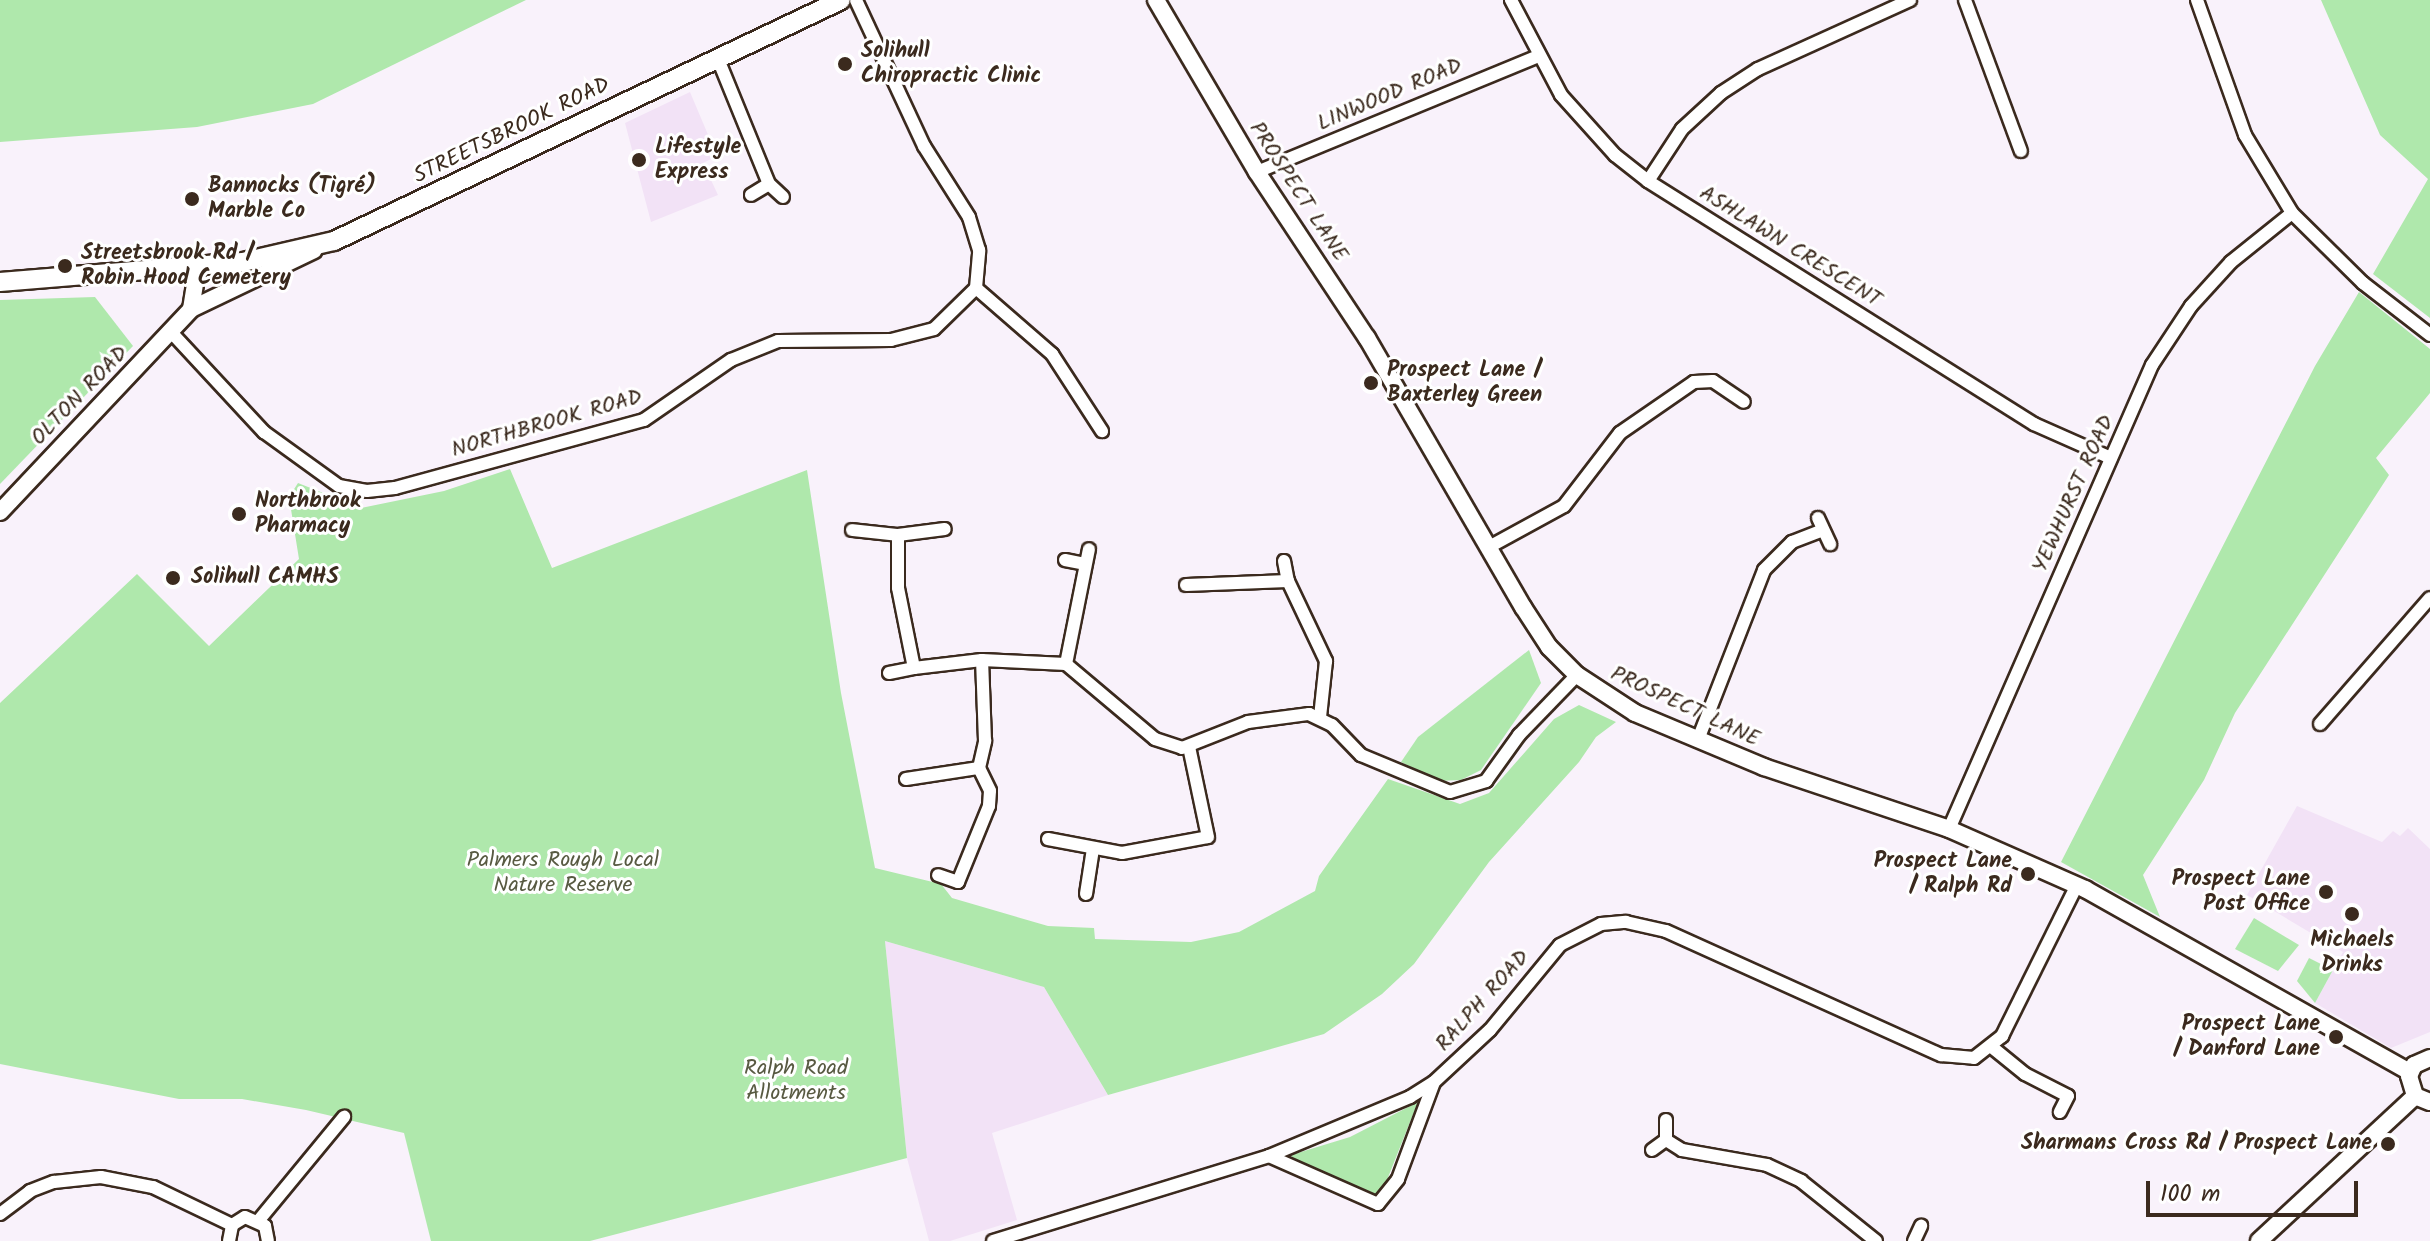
<!DOCTYPE html>
<html>
<head>
<meta charset="utf-8">
<style>
  body { margin:0 }
  #map { position:relative; width:2430px; height:1241px; overflow:hidden; background:#f9f2fb; font-family:Kalam,sans-serif }
  div>[style] { position:absolute }
  .built>* { inset:0; background:#f2e2f6 }
  .green>* { inset:0; background:#afe8ac }
  .roads { filter:drop-shadow(2px 0 #3b2a1e) drop-shadow(-2px 0 #3b2a1e) drop-shadow(0 2px #3b2a1e) drop-shadow(0 -2px #3b2a1e) }
  .minor>* { height:12px; margin:-6px; padding:0 6px; transform-origin:6px; border-radius:6px; background:#fff }
  .tertiary>* { height:16px; margin:-8px; padding:0 8px; transform-origin:8px; border-radius:8px; background:#fff }
  .secondary>* { height:18px; margin:-9px; padding:0 9px; transform-origin:9px; border-radius:9px; background:#fff }
  .dots>* { width:22px; height:22px; translate:-50% -50%; box-sizing:border-box; border:4px solid #fff; border-radius:50% }
  span { translate:-50% -50%; white-space:nowrap; text-align:center; line-height:1.15; -webkit-text-stroke:6px #fff; paint-order:stroke }
  .poi-label { font-size:22px; color:#3b2a1e; font-weight:700 }
  .left { translate:0 -50%; text-align:left }
  .right { translate:-100% -50%; text-align:right }
  .street-label { font-size:22px; color:#3b2a1e }
  .park-label { font-size:22px; color:#585a42 }
  .scale { position:absolute; left:2146px; top:1181px; width:212px; height:36px; box-sizing:border-box; border:4px solid #3b2a1e; border-top:0; padding-left:10px; font-size:24px; line-height:28px; white-space:nowrap; color:#3b2a1e; -webkit-text-stroke:6px #fff; paint-order:stroke }
</style>
</head>
<body>
<div id="map">
  <div class="built">
    <div style="clip-path:polygon(690px 92px,717px 156px,703px 163px,718px 195px,651px 222px,625px 123px)"></div>
    <div style="clip-path:polygon(2297px 806px,2382px 842px,2393px 831px,2400px 836px,2408px 828px,2430px 849px,2430px 1032px,2391px 1048px,2315px 1003px,2343px 952px,2247px 895px)"></div>
    <div style="clip-path:polygon(885px 941px,1044px 987px,1108px 1095px,992px 1133px,1017px 1220px,950px 1241px,929px 1241px,907px 1158px)"></div>
  </div>
  <div class="green">
    <div style="clip-path:polygon(0 0,526px 0,313px 104px,197px 127px,0 142px)"></div>
    <div style="clip-path:polygon(2321px 0,2430px 0,2430px 318px,2373px 274px,2428px 179px,2380px 135px)"></div>
    <div style="clip-path:polygon(2359px 292px,2430px 349px,2430px 393px,2376px 458px,2389px 475px,2235px 713px,2204px 780px,2143px 875px,2160px 917px,2061px 862px,2315px 366px)"></div>
    <div style="clip-path:polygon(95px 297px,133px 346px,0 484px,0 300px)"></div>
    <div style="clip-path:polygon(510px 469px,552px 568px,807px 470px,841px 693px,875px 868px,941px 884px,952px 898px,1048px 926px,1094px 928px,1095px 939px,1191px 942px,1239px 932px,1315px 891px,1319px 876px,1388px 779px,1460px 804px,1489px 793px,1554px 719px,1579px 705px,1616px 722px,1596px 737px,1579px 762px,1489px 862px,1414px 964px,1382px 994px,1324px 1034px,1108px 1095px,1044px 987px,885px 941px,907px 1158px,590px 1241px,431px 1241px,404px 1133px,306px 1110px,242px 1099px,179px 1099px,0 1064px,0 703px,137px 574px,209px 646px,299px 559px,289px 497px,298px 483px,361px 508px,444px 491px)"></div>
    <div style="clip-path:polygon(1529px 650px,1541px 683px,1481px 770px,1461px 780px,1438px 781px,1401px 762px,1418px 737px)"></div>
    <div style="clip-path:polygon(2254px 918px,2299px 945px,2278px 971px,2235px 949px)"></div>
    <div style="clip-path:polygon(2309px 958px,2333px 970px,2315px 1003px,2297px 981px)"></div>
    <div style="clip-path:polygon(1418px 1102px,1383px 1190px,1373px 1195px,1295px 1164px,1291px 1155px,1350px 1137px)"></div>
  </div>
  <div class="roads">
    <div class="minor">
      <div style="left:1511px;top:0;width:107px;rotate:62.2deg"></div>
      <div style="left:1561px;top:95px;width:81px;rotate:48deg"></div>
      <div style="left:1615px;top:155px;width:42px;rotate:38.2deg"></div>
      <div style="left:1648px;top:181px;width:456px;rotate:32.2deg"></div>
      <div style="left:2034px;top:424px;width:84px;rotate:23.8deg"></div>
      <div style="left:1965px;top:0;width:161px;rotate:69.7deg"></div>
      <div style="left:2197px;top:0;width:143px;rotate:70.4deg"></div>
      <div style="left:2245px;top:135px;width:91px;rotate:58.9deg"></div>
      <div style="left:2292px;top:213px;width:100px;rotate:44.6deg"></div>
      <div style="left:2363px;top:283px;width:85px;rotate:37.8deg"></div>
      <div style="left:718px;top:59px;width:135px;rotate:67.8deg"></div>
      <div style="left:769px;top:184px;width:21px;rotate:149deg"></div>
      <div style="left:1257px;top:172px;width:304px;rotate:-22.4deg"></div>
      <div style="left:1648px;top:181px;width:62px;rotate:-56.8deg"></div>
      <div style="left:1682px;top:129px;width:53px;rotate:-42.7deg"></div>
      <div style="left:1721px;top:93px;width:44px;rotate:-33deg"></div>
      <div style="left:1758px;top:69px;width:167px;rotate:-24.4deg"></div>
      <div style="left:769px;top:184px;width:19px;rotate:43deg"></div>
      <div style="left:976px;top:288px;width:101px;rotate:41deg"></div>
      <div style="left:1052px;top:354px;width:92px;rotate:57deg"></div>
      <div style="left:171px;top:332px;width:137px;rotate:47.1deg"></div>
      <div style="left:264px;top:432px;width:92px;rotate:35.8deg"></div>
      <div style="left:339px;top:486px;width:28px;rotate:10deg"></div>
      <div style="left:367px;top:491px;width:28px;rotate:-6deg"></div>
      <div style="left:395px;top:488px;width:258px;rotate:-15.3deg"></div>
      <div style="left:644px;top:420px;width:106px;rotate:-34.6deg"></div>
      <div style="left:731px;top:360px;width:51px;rotate:-22deg"></div>
      <div style="left:778px;top:341px;width:113px;rotate:-0.5deg"></div>
      <div style="left:891px;top:340px;width:44px;rotate:-14.3deg"></div>
      <div style="left:934px;top:329px;width:59px;rotate:-44.3deg"></div>
      <div style="left:976px;top:288px;width:38px;rotate:-85deg"></div>
      <div style="left:979px;top:250px;width:34px;rotate:-107deg"></div>
      <div style="left:969px;top:217px;width:84px;rotate:-122.4deg"></div>
      <div style="left:924px;top:146px;width:161px;rotate:-115deg"></div>
      <div style="left:1818px;top:518px;width:29px;rotate:65deg"></div>
      <div style="left:852px;top:530px;width:46px;rotate:6.2deg"></div>
      <div style="left:1489px;top:547px;width:85px;rotate:-28.7deg"></div>
      <div style="left:1564px;top:506px;width:92px;rotate:-52.5deg"></div>
      <div style="left:1620px;top:433px;width:90px;rotate:-34.6deg"></div>
      <div style="left:1694px;top:382px;width:19px;rotate:-3deg"></div>
      <div style="left:1713px;top:381px;width:37px;rotate:34deg"></div>
      <div style="left:1065px;top:560px;width:20px;rotate:11deg"></div>
      <div style="left:1284px;top:561px;width:20px;rotate:79deg"></div>
      <div style="left:1288px;top:581px;width:89px;rotate:64.6deg"></div>
      <div style="left:1326px;top:661px;width:56px;rotate:96.1deg"></div>
      <div style="left:1186px;top:585px;width:102px;rotate:-2.2deg"></div>
      <div style="left:1066px;top:664px;width:117px;rotate:-78.7deg"></div>
      <div style="left:914px;top:668px;width:68px;rotate:-6.7deg"></div>
      <div style="left:982px;top:660px;width:84px;rotate:2.7deg"></div>
      <div style="left:1066px;top:664px;width:116px;rotate:40.1deg"></div>
      <div style="left:1155px;top:739px;width:28px;rotate:18deg"></div>
      <div style="left:1182px;top:748px;width:71px;rotate:-21.5deg"></div>
      <div style="left:1248px;top:722px;width:62px;rotate:-7.5deg"></div>
      <div style="left:1309px;top:714px;width:25px;rotate:26deg"></div>
      <div style="left:1332px;top:725px;width:42px;rotate:46deg"></div>
      <div style="left:1361px;top:755px;width:96px;rotate:22.6deg"></div>
      <div style="left:1450px;top:792px;width:38px;rotate:-17deg"></div>
      <div style="left:1486px;top:781px;width:57px;rotate:-54.3deg"></div>
      <div style="left:1519px;top:735px;width:83px;rotate:-46deg"></div>
      <div style="left:889px;top:673px;width:25px;rotate:-11deg"></div>
      <div style="left:914px;top:668px;width:82px;rotate:-101.3deg"></div>
      <div style="left:898px;top:588px;width:53px;rotate:-90deg"></div>
      <div style="left:898px;top:535px;width:47px;rotate:-7.3deg"></div>
      <div style="left:2320px;top:724px;width:167px;rotate:-48.9deg"></div>
      <div style="left:1699px;top:737px;width:179px;rotate:-68.7deg"></div>
      <div style="left:1764px;top:570px;width:40px;rotate:-45deg"></div>
      <div style="left:1792px;top:542px;width:33px;rotate:-21deg"></div>
      <div style="left:979px;top:768px;width:28px;rotate:-77deg"></div>
      <div style="left:985px;top:741px;width:81px;rotate:-92.1deg"></div>
      <div style="left:906px;top:779px;width:74px;rotate:-8.6deg"></div>
      <div style="left:979px;top:768px;width:25px;rotate:64deg"></div>
      <div style="left:990px;top:791px;width:15px;rotate:94deg"></div>
      <div style="left:989px;top:806px;width:82px;rotate:112.2deg"></div>
      <div style="left:958px;top:882px;width:21px;rotate:-161deg"></div>
      <div style="left:1949px;top:829px;width:506px;rotate:-66.37deg"></div>
      <div style="left:2152px;top:365px;width:71px;rotate:-56.5deg"></div>
      <div style="left:2191px;top:306px;width:59px;rotate:-47.7deg"></div>
      <div style="left:2231px;top:262px;width:78px;rotate:-38.8deg"></div>
      <div style="left:1048px;top:839px;width:75px;rotate:10.7deg"></div>
      <div style="left:1122px;top:853px;width:87px;rotate:-10.5deg"></div>
      <div style="left:1208px;top:837px;width:92px;rotate:-101.9deg"></div>
      <div style="left:1086px;top:894px;width:46px;rotate:-81.2deg"></div>
      <div style="left:1993px;top:1048px;width:41px;rotate:39.1deg"></div>
      <div style="left:2025px;top:1074px;width:48px;rotate:27.1deg"></div>
      <div style="left:2068px;top:1096px;width:18px;rotate:117deg"></div>
      <div style="left:1666px;top:1140px;width:19px;rotate:32deg"></div>
      <div style="left:1682px;top:1150px;width:86px;rotate:10deg"></div>
      <div style="left:1767px;top:1165px;width:38px;rotate:25deg"></div>
      <div style="left:1801px;top:1181px;width:96px;rotate:38.7deg"></div>
      <div style="left:1652px;top:1150px;width:17px;rotate:-36deg"></div>
      <div style="left:1666px;top:1140px;width:20px;rotate:-90deg"></div>
      <div style="left:1269px;top:1156px;width:119px;rotate:23.8deg"></div>
      <div style="left:1378px;top:1204px;width:32px;rotate:-51deg"></div>
      <div style="left:1398px;top:1179px;width:103px;rotate:-69.6deg"></div>
      <div style="left:0;top:1214px;width:38px;rotate:-37deg"></div>
      <div style="left:30px;top:1191px;width:26px;rotate:-21deg"></div>
      <div style="left:54px;top:1182px;width:47px;rotate:-6.1deg"></div>
      <div style="left:101px;top:1177px;width:53px;rotate:10.9deg"></div>
      <div style="left:153px;top:1187px;width:88px;rotate:25.7deg"></div>
      <div style="left:259px;top:1220px;width:134px;rotate:-50.5deg"></div>
      <div style="left:229px;top:1241px;width:16px;rotate:-79deg"></div>
      <div style="left:232px;top:1225px;width:15px;rotate:-32deg"></div>
      <div style="left:245px;top:1217px;width:22px;rotate:24deg"></div>
      <div style="left:265px;top:1226px;width:15px;rotate:79deg"></div>
      <div style="left:993px;top:1241px;width:289px;rotate:-17.1deg"></div>
      <div style="left:1269px;top:1156px;width:153px;rotate:-22.7deg"></div>
      <div style="left:1410px;top:1097px;width:28px;rotate:-32deg"></div>
      <div style="left:1434px;top:1082px;width:76px;rotate:-42.9deg"></div>
      <div style="left:1490px;top:1030px;width:110px;rotate:-50.5deg"></div>
      <div style="left:1560px;top:945px;width:46px;rotate:-27.1deg"></div>
      <div style="left:1601px;top:924px;width:25px;rotate:-5deg"></div>
      <div style="left:1626px;top:922px;width:41px;rotate:12.7deg"></div>
      <div style="left:1666px;top:931px;width:302px;rotate:24.3deg"></div>
      <div style="left:1941px;top:1055px;width:33px;rotate:5deg"></div>
      <div style="left:1974px;top:1058px;width:36px;rotate:-38deg"></div>
      <div style="left:2002px;top:1036px;width:169px;rotate:-63.6deg"></div>
      <div style="left:1914px;top:1241px;width:17px;rotate:-65deg"></div>
    </div>
    <div class="tertiary">
      <div style="left:1156px;top:0;width:199px;rotate:59.6deg"></div>
      <div style="left:1257px;top:172px;width:199px;rotate:56.5deg"></div>
      <div style="left:1367px;top:338px;width:311px;rotate:59.9deg"></div>
      <div style="left:1523px;top:607px;width:48px;rotate:57deg"></div>
      <div style="left:1549px;top:647px;width:40px;rotate:45deg"></div>
      <div style="left:1577px;top:675px;width:69px;rotate:33.2deg"></div>
      <div style="left:1635px;top:713px;width:140px;rotate:22.7deg"></div>
      <div style="left:1764px;top:767px;width:195px;rotate:18.5deg"></div>
      <div style="left:1949px;top:829px;width:149px;rotate:23.8deg"></div>
      <div style="left:2085px;top:889px;width:373px;rotate:29.4deg"></div>
      <div style="left:191px;top:309px;width:136px;rotate:-25.6deg"></div>
      <div style="left:0;top:512px;width:279px;rotate:-46.7deg"></div>
      <div style="left:191px;top:309px;width:44px;rotate:-80.8deg"></div>
      <div style="left:2430px;top:1058px;width:17px;rotate:156deg"></div>
      <div style="left:2414px;top:1065px;width:12px;rotate:114deg"></div>
      <div style="left:2409px;top:1076px;width:21px;rotate:73deg"></div>
      <div style="left:2415px;top:1096px;width:16px;rotate:22deg"></div>
      <div style="left:2259px;top:1241px;width:213px;rotate:-42.9deg"></div>
    </div>
    <div class="secondary">
      <div style="left:0;top:282px;width:244px;rotate:-4.7deg"></div>
      <div style="left:243px;top:262px;width:93px;rotate:-13deg"></div>
      <div style="left:334px;top:241px;width:561px;rotate:-25.42deg"></div>
    </div>
  </div>
  <div class="dots">
    <div style="left:845px;top:64px;background:#3b2a1e"></div>
    <div style="left:639px;top:160px;background:#3b2a1e"></div>
    <div style="left:192px;top:199px;background:#3b2a1e"></div>
    <div style="left:65px;top:266px;background:#3b2a1e"></div>
    <div style="left:1371px;top:383px;background:#3b2a1e"></div>
    <div style="left:239px;top:514px;background:#3b2a1e"></div>
    <div style="left:173px;top:578px;background:#3b2a1e"></div>
    <div style="left:2028px;top:874px;background:#3b2a1e"></div>
    <div style="left:2326px;top:892px;background:#3b2a1e"></div>
    <div style="left:2352px;top:914px;background:#3b2a1e"></div>
    <div style="left:2336px;top:1037px;background:#3b2a1e"></div>
    <div style="left:2388px;top:1144px;background:#3b2a1e"></div>
  </div>
  <div class="poi-label">
    <span class="left" style="left:861px;top:64px">Solihull<br>Chiropractic Clinic</span>
    <span class="left" style="left:655px;top:160px">Lifestyle<br>Express</span>
    <span class="left" style="left:208px;top:199px">Bannocks (Tigré)<br>Marble Co</span>
    <span class="left" style="left:81px;top:266px">Streetsbrook Rd /<br>Robin Hood Cemetery</span>
    <span class="left" style="left:1387px;top:383px">Prospect Lane /<br>Baxterley Green</span>
    <span class="left" style="left:255px;top:514px">Northbrook<br>Pharmacy</span>
    <span class="left" style="left:191px;top:578px">Solihull CAMHS</span>
    <span class="right" style="left:2012px;top:874px">Prospect Lane<br>/ Ralph Rd</span>
    <span class="right" style="left:2310px;top:892px">Prospect Lane<br>Post Office</span>
    <span style="left:2352px;top:953px">Michaels<br>Drinks</span>
    <span class="right" style="left:2320px;top:1037px">Prospect Lane<br>/ Danford Lane</span>
    <span class="right" style="left:2372px;top:1144px">Sharmans Cross Rd / Prospect Lane</span>
  </div>
  <div class="street-label">
    <span style="left:1390px;top:95px;rotate:-23deg">LINWOOD ROAD</span>
    <span style="left:512px;top:131px;rotate:-26deg">STREETSBROOK ROAD</span>
    <span style="left:1298px;top:192px;rotate:57deg">PROSPECT LANE</span>
    <span style="left:1790px;top:247px;rotate:32deg">ASHLAWN CRESCENT</span>
    <span style="left:80px;top:396px;rotate:-46deg">OLTON ROAD</span>
    <span style="left:547px;top:424px;rotate:-16deg">NORTHBROOK ROAD</span>
    <span style="left:2074px;top:494px;rotate:-66deg">YEWHURST ROAD</span>
    <span style="left:1685px;top:707px;rotate:25deg">PROSPECT LANE</span>
    <span style="left:1483px;top:1001px;rotate:-48deg">RALPH ROAD</span>
  </div>
  <div class="park-label">
    <span style="left:563px;top:873px">Palmers Rough Local<br>Nature Reserve</span>
    <span style="left:796px;top:1081px">Ralph Road<br>Allotments</span>
  </div>
  <div class="scale">100 m</div>
</div>
</body>
</html>
